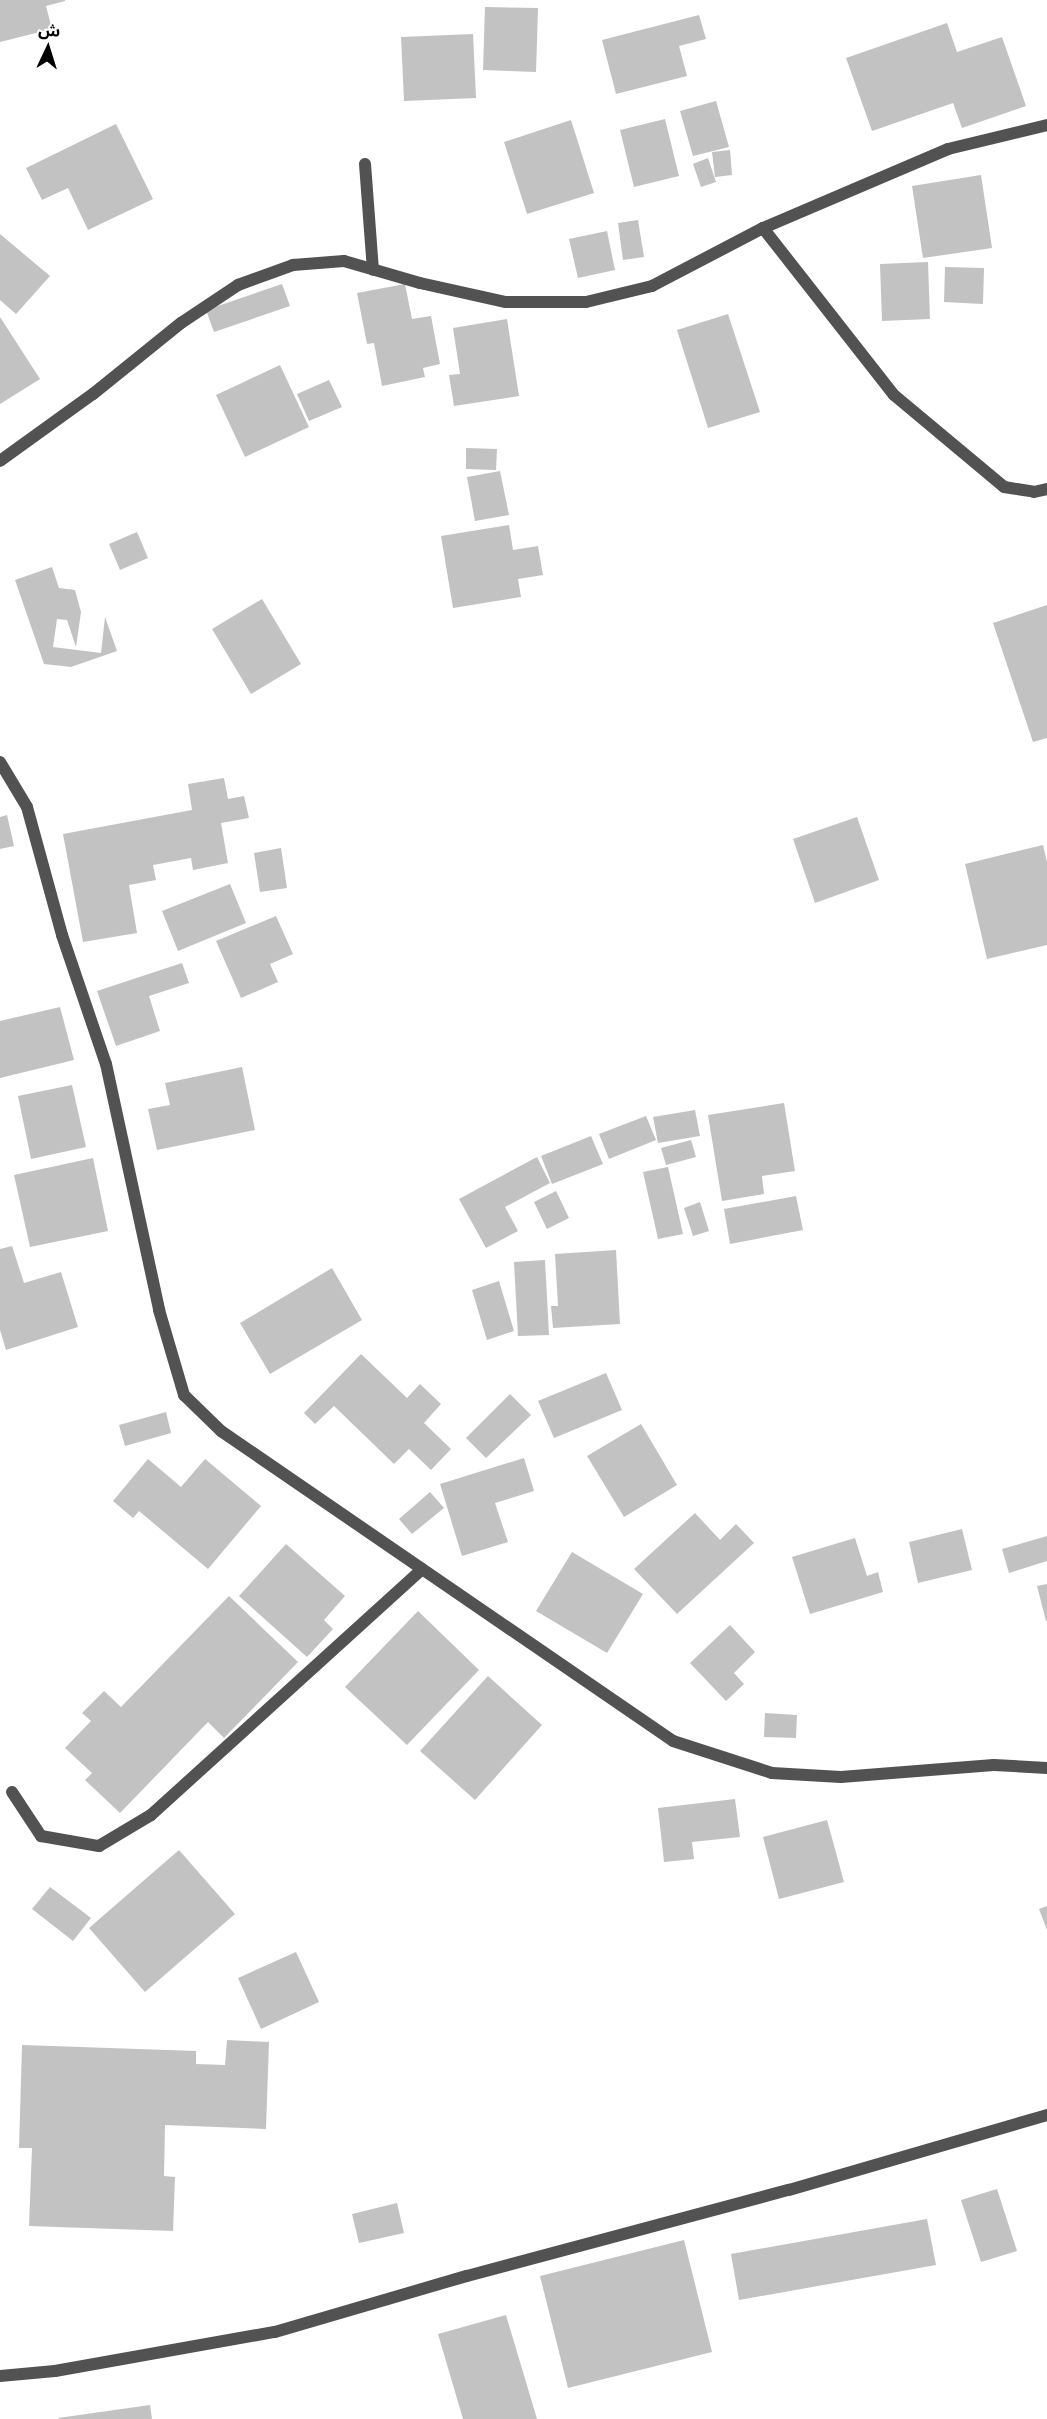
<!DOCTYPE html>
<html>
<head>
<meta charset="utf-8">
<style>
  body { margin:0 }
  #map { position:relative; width:1047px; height:2419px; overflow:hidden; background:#fff; font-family:Barlow,"Noto Sans Arabic",sans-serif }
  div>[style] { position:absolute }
  .building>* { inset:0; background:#c2c2c2 }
  .minor>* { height:12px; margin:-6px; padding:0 6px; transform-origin:6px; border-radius:6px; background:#525252 }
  span { translate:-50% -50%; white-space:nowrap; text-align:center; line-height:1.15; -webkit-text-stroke:6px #fff; paint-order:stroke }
  .north { position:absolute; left:18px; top:18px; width:60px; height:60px; -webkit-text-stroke:4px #fff; paint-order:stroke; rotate:4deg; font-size:16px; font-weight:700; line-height:24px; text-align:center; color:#000 }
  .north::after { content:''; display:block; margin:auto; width:21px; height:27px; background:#000; clip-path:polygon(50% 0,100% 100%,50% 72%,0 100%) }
</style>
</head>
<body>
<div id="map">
  <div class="building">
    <div style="clip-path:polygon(0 0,65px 0,65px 1px,46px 6px,52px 29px,0 42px)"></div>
    <div style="clip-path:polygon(485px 7px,538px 8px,536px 72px,483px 70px)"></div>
    <div style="clip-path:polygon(699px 15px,706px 39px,679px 46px,687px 76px,616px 94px,602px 40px)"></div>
    <div style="clip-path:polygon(947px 23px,957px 52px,1002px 37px,1026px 106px,962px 128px,953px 103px,872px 131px,846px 58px)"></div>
    <div style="clip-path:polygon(473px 34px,476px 98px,404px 101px,401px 37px)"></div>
    <div style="clip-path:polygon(716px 101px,729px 147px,693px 156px,680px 111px)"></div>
    <div style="clip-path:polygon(665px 119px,679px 176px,634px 187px,620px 130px)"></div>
    <div style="clip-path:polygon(571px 120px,594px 193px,527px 214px,504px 142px)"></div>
    <div style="clip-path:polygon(116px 124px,153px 199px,88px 230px,68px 188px,42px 200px,26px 168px)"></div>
    <div style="clip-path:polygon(730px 150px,732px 175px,715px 177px,712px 152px)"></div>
    <div style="clip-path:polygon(708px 158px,716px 182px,701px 187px,693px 164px)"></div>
    <div style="clip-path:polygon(981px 175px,992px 248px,923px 258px,912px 186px)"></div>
    <div style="clip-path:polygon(638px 220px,644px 257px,623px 260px,618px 223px)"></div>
    <div style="clip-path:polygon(607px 231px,615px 270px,578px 278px,569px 239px)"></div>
    <div style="clip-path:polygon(0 234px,50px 276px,16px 314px,0 300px)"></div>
    <div style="clip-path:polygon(928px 262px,930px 319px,882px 321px,880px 264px)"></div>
    <div style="clip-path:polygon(945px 267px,984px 268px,983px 304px,944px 302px)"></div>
    <div style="clip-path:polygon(282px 284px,290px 306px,214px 332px,206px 310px)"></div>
    <div style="clip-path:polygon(405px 284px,412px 319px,431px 316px,440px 364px,423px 368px,425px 377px,382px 386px,374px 343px,367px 344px,357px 293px)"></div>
    <div style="clip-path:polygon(728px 314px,760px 412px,708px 428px,677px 330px)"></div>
    <div style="clip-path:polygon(0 317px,40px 379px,0 404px)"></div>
    <div style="clip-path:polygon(507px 319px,519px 396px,454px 406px,449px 375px,460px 374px,453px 328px)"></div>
    <div style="clip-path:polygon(280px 365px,309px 427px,245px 457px,216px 395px)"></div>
    <div style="clip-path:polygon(329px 380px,342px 407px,309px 421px,297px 394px)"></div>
    <div style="clip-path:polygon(466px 448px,497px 449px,496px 470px,466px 469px)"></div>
    <div style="clip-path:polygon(500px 471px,509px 515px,475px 521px,467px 477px)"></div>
    <div style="clip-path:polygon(509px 525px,513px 550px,538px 546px,543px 575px,518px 579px,521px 597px,453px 608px,441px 536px)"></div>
    <div style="clip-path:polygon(137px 532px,148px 558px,120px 570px,109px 544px)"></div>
    <div style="clip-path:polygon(52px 567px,59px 588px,75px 590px,81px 612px,76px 647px,67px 620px,57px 619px,53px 647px,101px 653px,105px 617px,117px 651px,71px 667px,44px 664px,15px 580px)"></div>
    <div style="clip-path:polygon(262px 599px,301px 664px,251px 694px,212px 629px)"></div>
    <div style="clip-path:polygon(1047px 605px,1047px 738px,1033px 742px,993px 623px)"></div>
    <div style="clip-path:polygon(224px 778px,228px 799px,244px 796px,249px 818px,221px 823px,228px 863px,193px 870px,191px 858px,153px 865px,156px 880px,129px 885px,137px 933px,83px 942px,63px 834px,192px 810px,188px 784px)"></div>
    <div style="clip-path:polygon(7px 815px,14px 846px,0 849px,0 817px)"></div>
    <div style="clip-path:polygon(857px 817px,879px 880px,815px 903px,793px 839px)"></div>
    <div style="clip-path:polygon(1043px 845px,1047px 862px,1047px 945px,987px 959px,965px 864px)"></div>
    <div style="clip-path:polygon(281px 848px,287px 888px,260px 892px,254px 853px)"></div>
    <div style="clip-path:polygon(230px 884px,246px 923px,178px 951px,162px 911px)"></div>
    <div style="clip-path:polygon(276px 916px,293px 954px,270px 964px,278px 982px,241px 998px,216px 941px)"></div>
    <div style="clip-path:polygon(182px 963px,189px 983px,149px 996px,160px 1031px,116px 1046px,97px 991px)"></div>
    <div style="clip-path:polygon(60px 1007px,74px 1060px,0 1078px,0 1021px)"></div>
    <div style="clip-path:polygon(242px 1067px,255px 1130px,157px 1150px,148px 1109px,170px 1105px,165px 1083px)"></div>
    <div style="clip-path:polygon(72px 1085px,86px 1147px,31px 1159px,18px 1096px)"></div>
    <div style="clip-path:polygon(784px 1103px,795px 1171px,762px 1176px,764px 1194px,722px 1201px,708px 1115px)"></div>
    <div style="clip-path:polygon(695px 1110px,700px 1136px,658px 1143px,653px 1117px)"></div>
    <div style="clip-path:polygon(646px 1116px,656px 1140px,609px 1159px,599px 1134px)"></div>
    <div style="clip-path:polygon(591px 1136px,603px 1164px,552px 1184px,541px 1156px)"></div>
    <div style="clip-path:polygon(691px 1140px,696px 1157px,666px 1165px,661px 1148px)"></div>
    <div style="clip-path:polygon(537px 1157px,550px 1183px,505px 1207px,518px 1231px,486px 1248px,459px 1199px)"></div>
    <div style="clip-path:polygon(93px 1158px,108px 1231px,30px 1247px,14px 1175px)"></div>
    <div style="clip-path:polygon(668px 1167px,683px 1234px,658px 1239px,643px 1172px)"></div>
    <div style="clip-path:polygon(556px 1191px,569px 1218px,547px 1229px,534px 1202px)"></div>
    <div style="clip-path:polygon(796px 1196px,803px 1230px,730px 1244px,724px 1209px)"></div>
    <div style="clip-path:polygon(700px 1202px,709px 1231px,693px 1236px,684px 1208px)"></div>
    <div style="clip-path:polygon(12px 1246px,24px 1283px,61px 1272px,78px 1327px,6px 1350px,0 1330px,0 1249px)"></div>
    <div style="clip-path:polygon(616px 1250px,620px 1324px,553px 1328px,551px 1306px,558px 1306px,555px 1254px)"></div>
    <div style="clip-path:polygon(545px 1260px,549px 1335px,518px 1336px,514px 1262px)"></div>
    <div style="clip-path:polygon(332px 1268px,362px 1320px,270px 1374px,240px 1323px)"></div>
    <div style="clip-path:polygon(499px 1281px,514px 1331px,487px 1340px,472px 1290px)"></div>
    <div style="clip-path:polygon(361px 1354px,407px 1398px,420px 1384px,441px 1404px,424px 1423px,451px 1449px,431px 1470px,409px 1449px,394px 1464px,334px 1406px,315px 1424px,304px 1413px)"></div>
    <div style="clip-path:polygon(606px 1373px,622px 1410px,554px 1438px,538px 1401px)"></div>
    <div style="clip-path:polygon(510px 1394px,531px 1415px,486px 1458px,466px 1438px)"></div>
    <div style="clip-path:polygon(166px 1412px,171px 1433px,125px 1446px,119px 1425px)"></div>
    <div style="clip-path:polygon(641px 1424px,677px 1485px,624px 1517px,587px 1456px)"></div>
    <div style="clip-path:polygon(524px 1458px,534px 1491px,495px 1503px,508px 1542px,462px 1556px,440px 1484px)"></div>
    <div style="clip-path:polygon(148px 1459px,181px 1487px,205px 1459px,261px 1506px,208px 1569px,139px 1511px,133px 1518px,113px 1501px)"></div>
    <div style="clip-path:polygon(430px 1492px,444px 1508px,412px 1534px,399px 1519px)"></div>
    <div style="clip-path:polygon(695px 1513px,720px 1540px,736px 1524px,754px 1543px,677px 1614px,634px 1569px)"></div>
    <div style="clip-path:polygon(962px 1529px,972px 1570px,918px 1583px,909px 1542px)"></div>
    <div style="clip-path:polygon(1047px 1536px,1047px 1561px,1009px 1573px,1002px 1549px)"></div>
    <div style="clip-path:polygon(855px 1538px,867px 1576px,878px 1572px,883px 1592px,810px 1614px,792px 1557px)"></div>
    <div style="clip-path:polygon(286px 1544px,345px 1596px,324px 1620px,333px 1629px,307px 1657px,239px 1596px)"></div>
    <div style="clip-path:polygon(572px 1552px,643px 1594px,607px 1653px,536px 1611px)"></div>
    <div style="clip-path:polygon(1047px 1584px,1047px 1621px,1046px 1621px,1037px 1586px)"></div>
    <div style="clip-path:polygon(229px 1596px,298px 1662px,224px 1738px,208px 1722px,120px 1813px,85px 1780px,92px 1773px,65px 1748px,91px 1721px,82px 1713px,104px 1691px,121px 1707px)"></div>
    <div style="clip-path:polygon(418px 1611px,479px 1670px,407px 1745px,345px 1687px)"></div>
    <div style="clip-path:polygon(730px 1625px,755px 1652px,734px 1673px,744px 1684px,726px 1701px,690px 1663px)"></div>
    <div style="clip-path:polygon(488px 1676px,542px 1725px,475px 1800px,420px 1751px)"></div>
    <div style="clip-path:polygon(765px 1713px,797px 1715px,796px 1738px,764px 1737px)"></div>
    <div style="clip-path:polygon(735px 1799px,740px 1837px,692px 1842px,694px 1859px,664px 1862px,658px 1808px)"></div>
    <div style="clip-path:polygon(827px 1820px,844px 1882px,779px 1899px,763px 1837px)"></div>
    <div style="clip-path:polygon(179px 1850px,235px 1914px,145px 1992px,89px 1928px)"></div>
    <div style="clip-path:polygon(50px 1887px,91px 1918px,73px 1941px,32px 1909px)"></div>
    <div style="clip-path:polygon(1047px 1906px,1047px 1930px,1039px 1909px)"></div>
    <div style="clip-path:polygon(296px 1952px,319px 2002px,261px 2029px,238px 1978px)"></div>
    <div style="clip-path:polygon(227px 2040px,269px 2042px,266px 2129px,165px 2125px,164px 2176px,175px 2177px,173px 2231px,29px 2226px,32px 2148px,19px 2148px,22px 2045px,196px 2051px,196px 2064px,225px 2065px)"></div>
    <div style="clip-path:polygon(997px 2189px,1017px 2251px,981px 2262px,961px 2200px)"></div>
    <div style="clip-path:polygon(397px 2203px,404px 2233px,359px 2243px,352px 2214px)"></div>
    <div style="clip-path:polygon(927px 2219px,936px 2265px,739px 2300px,731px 2254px)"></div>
    <div style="clip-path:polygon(684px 2240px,712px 2352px,568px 2388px,540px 2276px)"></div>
    <div style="clip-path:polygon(506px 2315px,537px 2419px,463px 2419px,438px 2334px)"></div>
    <div style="clip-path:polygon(150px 2405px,152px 2419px,59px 2419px,58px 2418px)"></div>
  </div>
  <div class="minor">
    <div style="left:365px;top:164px;width:106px;rotate:85.7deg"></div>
    <div style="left:763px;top:228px;width:212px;rotate:51.9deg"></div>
    <div style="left:894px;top:395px;width:143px;rotate:39.9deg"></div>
    <div style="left:1004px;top:487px;width:30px;rotate:9deg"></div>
    <div style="left:1034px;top:492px;width:13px;rotate:-13deg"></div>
    <div style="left:0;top:461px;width:115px;rotate:-35.8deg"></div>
    <div style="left:93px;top:394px;width:113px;rotate:-38.9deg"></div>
    <div style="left:181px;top:323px;width:69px;rotate:-33.7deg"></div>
    <div style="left:238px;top:285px;width:59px;rotate:-20deg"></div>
    <div style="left:293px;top:265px;width:51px;rotate:-4.5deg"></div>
    <div style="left:344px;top:261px;width:79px;rotate:16.1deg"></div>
    <div style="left:420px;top:283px;width:88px;rotate:12.5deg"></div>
    <div style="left:506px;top:302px;width:80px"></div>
    <div style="left:586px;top:302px;width:68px;rotate:-13.6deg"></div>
    <div style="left:652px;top:286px;width:125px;rotate:-27.6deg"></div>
    <div style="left:763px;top:228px;width:201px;rotate:-23.1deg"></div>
    <div style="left:948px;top:149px;width:102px;rotate:-13.6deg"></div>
    <div style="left:0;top:762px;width:52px;rotate:59deg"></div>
    <div style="left:27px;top:807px;width:133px;rotate:74.7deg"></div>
    <div style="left:62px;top:935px;width:136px;rotate:71.2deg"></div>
    <div style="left:106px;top:1064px;width:252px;rotate:77.8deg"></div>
    <div style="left:159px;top:1310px;width:89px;rotate:73.6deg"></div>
    <div style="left:184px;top:1395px;width:52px;rotate:44.2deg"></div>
    <div style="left:221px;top:1431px;width:548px;rotate:34.44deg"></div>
    <div style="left:673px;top:1741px;width:104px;rotate:17.9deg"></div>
    <div style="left:772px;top:1773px;width:69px;rotate:3.3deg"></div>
    <div style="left:841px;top:1777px;width:153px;rotate:-4.5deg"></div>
    <div style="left:994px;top:1765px;width:53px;rotate:3.2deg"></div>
    <div style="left:12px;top:1792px;width:53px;rotate:56.6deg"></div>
    <div style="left:41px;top:1836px;width:59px;rotate:9.8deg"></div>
    <div style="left:99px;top:1846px;width:61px;rotate:-30.8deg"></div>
    <div style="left:151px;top:1815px;width:366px;rotate:-42.2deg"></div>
    <div style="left:0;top:2376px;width:55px;rotate:-5.2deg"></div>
    <div style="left:55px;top:2371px;width:223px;rotate:-10.1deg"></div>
    <div style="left:275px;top:2332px;width:200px;rotate:-16.3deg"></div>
    <div style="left:467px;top:2276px;width:333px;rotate:-15deg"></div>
    <div style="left:789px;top:2190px;width:269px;rotate:-16.2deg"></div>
  </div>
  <div class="north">ش</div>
</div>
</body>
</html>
